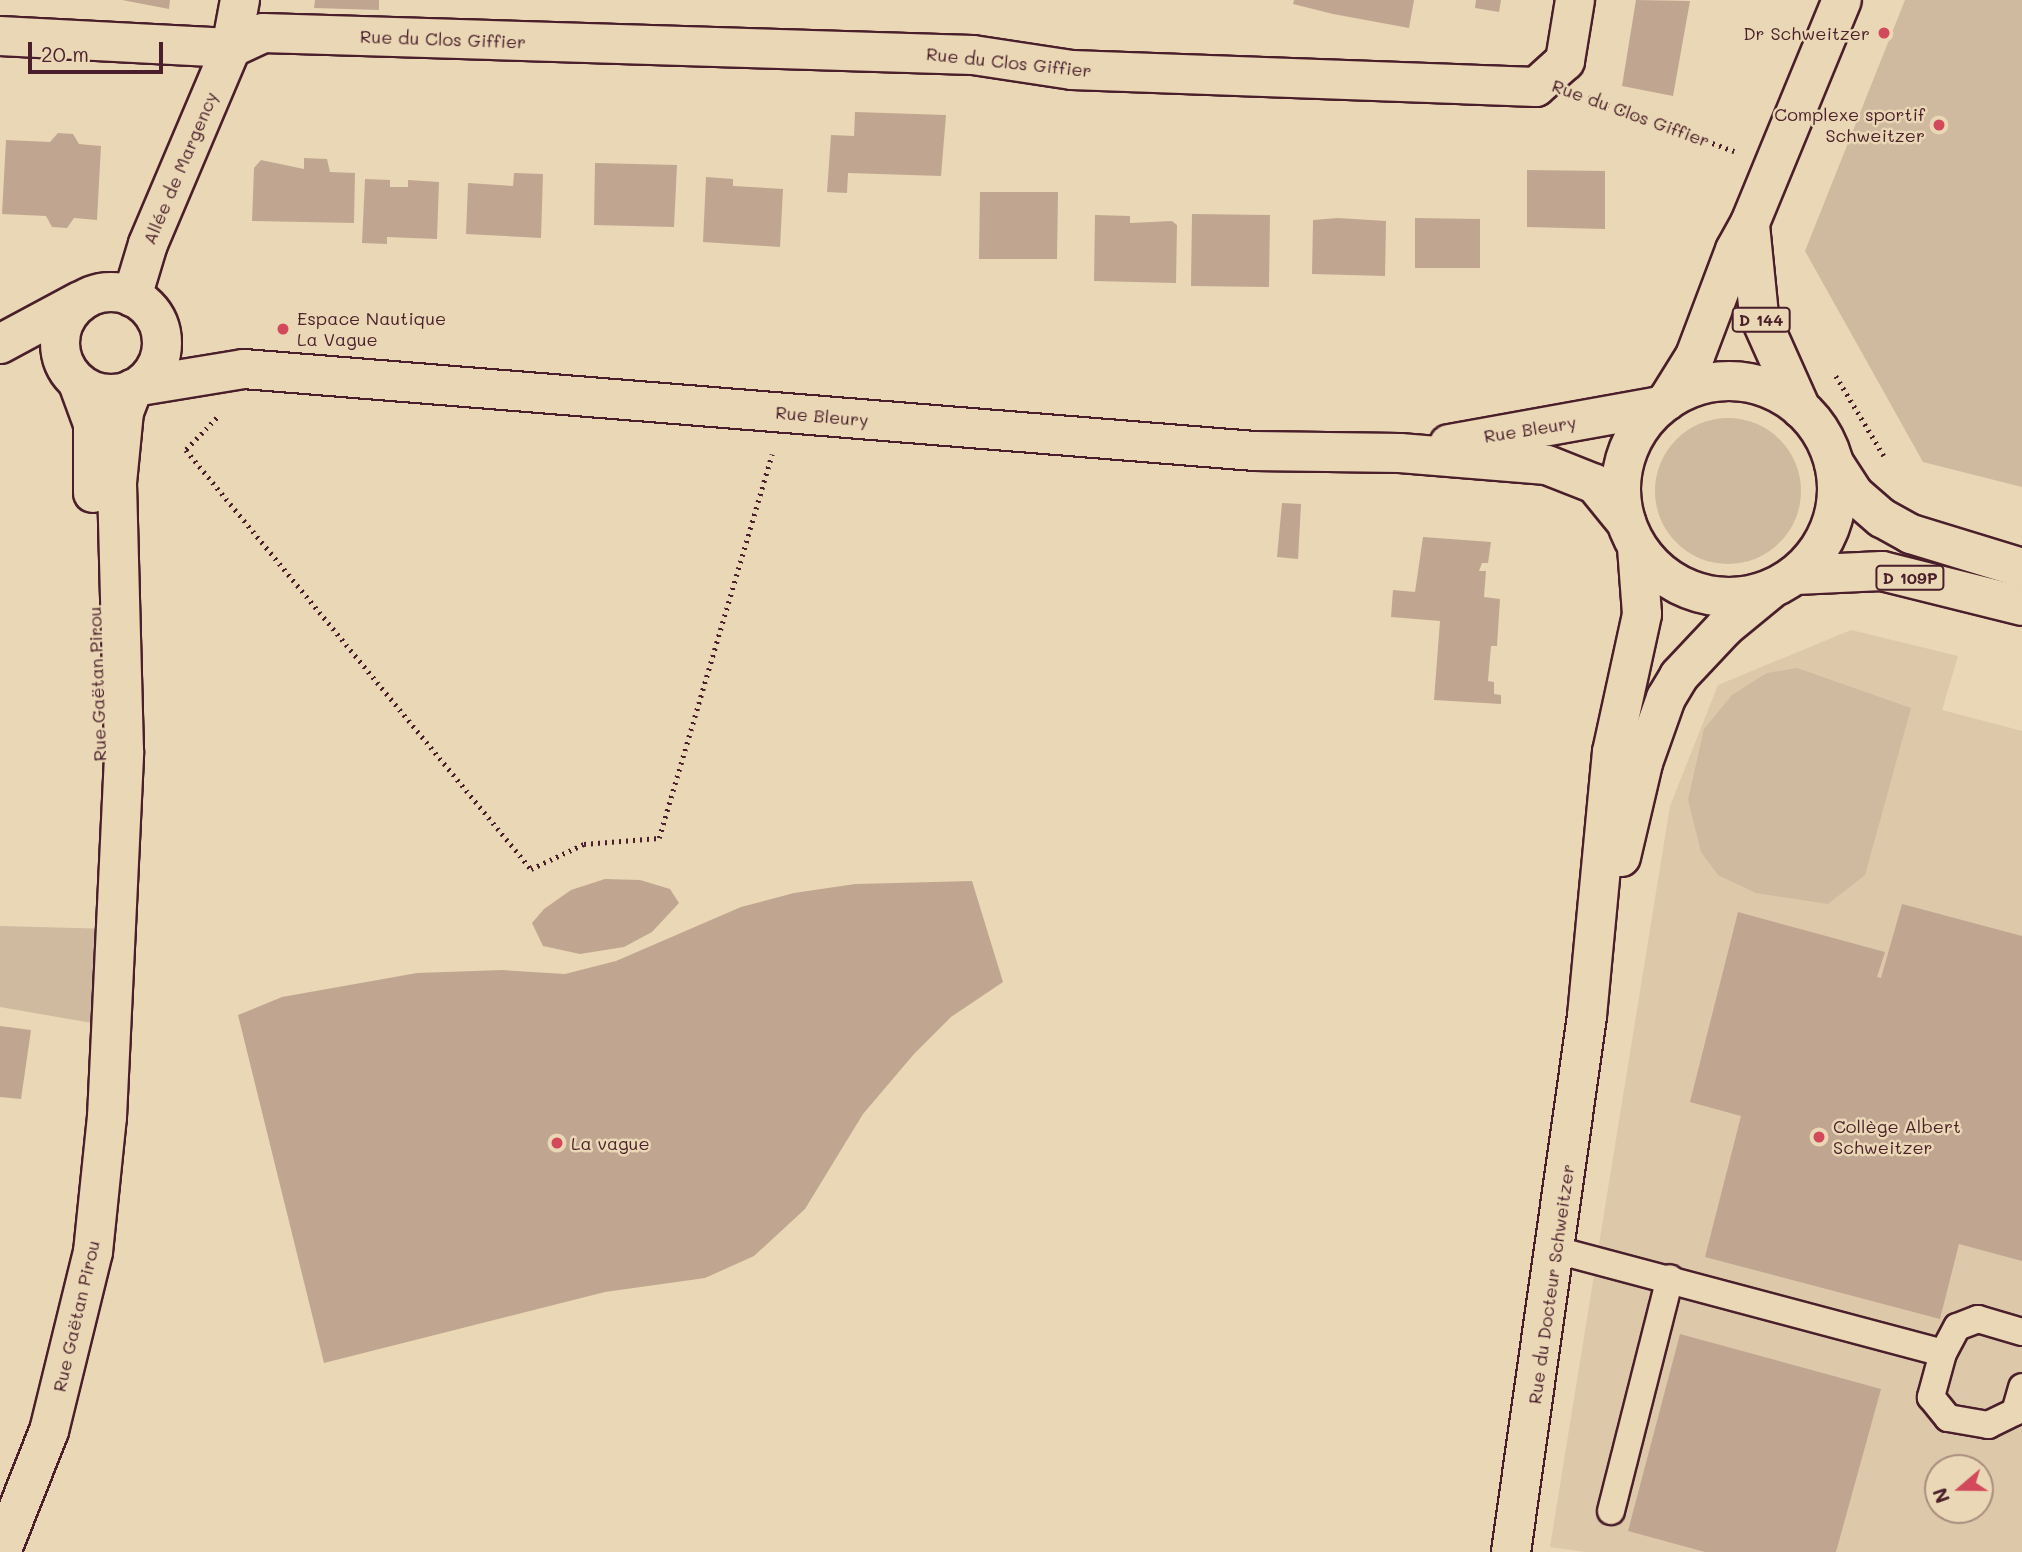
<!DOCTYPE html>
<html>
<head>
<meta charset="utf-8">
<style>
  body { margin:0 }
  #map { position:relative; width:2022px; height:1552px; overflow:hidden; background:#ead7b5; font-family:Mali,sans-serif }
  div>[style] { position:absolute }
  .built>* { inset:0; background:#ddc8aa }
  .green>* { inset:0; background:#cfb99f }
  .round { border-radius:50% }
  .building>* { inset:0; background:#c0a691 }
  .path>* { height:4.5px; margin-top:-2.25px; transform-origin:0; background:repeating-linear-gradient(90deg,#4a1f2b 0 2px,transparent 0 7px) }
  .roads { filter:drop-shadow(2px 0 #4a1f2b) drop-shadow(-2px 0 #4a1f2b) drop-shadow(0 2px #4a1f2b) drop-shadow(0 -2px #4a1f2b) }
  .lane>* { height:26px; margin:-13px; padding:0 13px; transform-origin:13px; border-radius:13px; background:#ead7b5 }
  .street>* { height:38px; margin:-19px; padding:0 19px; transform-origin:19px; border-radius:19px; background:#ead7b5 }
  .secondary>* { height:38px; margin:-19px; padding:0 19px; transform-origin:19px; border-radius:19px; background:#ead7b5 }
  .secondary>.ring { margin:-19px; padding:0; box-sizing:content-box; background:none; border:38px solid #ead7b5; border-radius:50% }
  .primary>* { height:38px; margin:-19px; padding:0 19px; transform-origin:19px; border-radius:19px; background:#ead7b5 }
  .primary>.ring { margin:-19px; padding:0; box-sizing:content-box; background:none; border:38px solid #ead7b5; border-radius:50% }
  .dots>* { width:19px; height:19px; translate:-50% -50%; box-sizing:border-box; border:4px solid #ead7b5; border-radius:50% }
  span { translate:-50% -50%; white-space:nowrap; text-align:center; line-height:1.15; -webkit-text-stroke:5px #ead7b5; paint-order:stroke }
  .shield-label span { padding:2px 5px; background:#ead7b5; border:2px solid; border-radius:5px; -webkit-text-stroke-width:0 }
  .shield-label { font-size:16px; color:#4a1f2b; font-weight:700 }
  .poi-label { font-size:18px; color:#4a1f2b }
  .right { translate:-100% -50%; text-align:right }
  .left { translate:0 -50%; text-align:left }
  .street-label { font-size:18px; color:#4a1f2b }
  .north { position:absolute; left:1924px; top:1454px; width:70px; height:70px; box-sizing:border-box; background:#ead7b5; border:2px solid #aa8d7e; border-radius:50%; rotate:250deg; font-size:19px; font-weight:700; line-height:28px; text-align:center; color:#4a1f2b }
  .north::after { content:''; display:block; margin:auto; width:24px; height:32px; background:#d1495b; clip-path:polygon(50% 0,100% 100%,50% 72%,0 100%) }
  .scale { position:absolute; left:28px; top:42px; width:135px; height:32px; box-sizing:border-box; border:4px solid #4a1f2b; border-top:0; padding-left:9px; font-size:21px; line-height:24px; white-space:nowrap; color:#4a1f2b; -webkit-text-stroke:5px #ead7b5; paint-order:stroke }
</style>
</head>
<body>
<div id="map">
  <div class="built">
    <div style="clip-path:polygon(evenodd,1851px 630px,1958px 656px,1942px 710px,2022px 731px,2022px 1552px,1586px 1552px,1550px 1547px,1670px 806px,1718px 685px,1851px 630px,1938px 1468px,1980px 1468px,1980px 1510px,1938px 1510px,1938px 1468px)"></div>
  </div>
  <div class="green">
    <div style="clip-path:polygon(1905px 0,2022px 0,2022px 487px,1923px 462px,1805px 251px)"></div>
    <div class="round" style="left:1655px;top:418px;width:146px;height:146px"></div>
    <div style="clip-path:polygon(1797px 668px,1911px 708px,1865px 875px,1828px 904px,1756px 893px,1718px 875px,1701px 852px,1688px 800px,1704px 729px,1732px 695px,1767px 673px)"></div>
    <div style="clip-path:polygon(0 926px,112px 929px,121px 1028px,0 1007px)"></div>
  </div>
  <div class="building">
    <div style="clip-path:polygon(122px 0,170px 0,169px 9px)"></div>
    <div style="clip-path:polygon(315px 0,379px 0,379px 10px,314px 8px)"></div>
    <div style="clip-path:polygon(1294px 0,1414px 0,1409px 28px,1333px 14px,1293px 4px)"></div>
    <div style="clip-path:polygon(1476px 0,1501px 0,1499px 12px,1475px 8px)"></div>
    <div style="clip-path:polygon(1636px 0,1690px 1px,1673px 96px,1622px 86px)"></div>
    <div style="clip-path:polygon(855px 112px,946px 115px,941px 176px,848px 173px,847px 193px,827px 192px,831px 135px,854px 136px)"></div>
    <div style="clip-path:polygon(58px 133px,73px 134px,79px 144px,101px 146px,97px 220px,74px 218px,67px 228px,52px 227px,46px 216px,2px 214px,6px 140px,50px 142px)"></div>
    <div style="clip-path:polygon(304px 158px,327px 159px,330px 172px,355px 173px,354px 223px,252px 221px,254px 168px,261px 160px,304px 169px)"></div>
    <div style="clip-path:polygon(595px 163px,677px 165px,674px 227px,594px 225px)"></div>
    <div style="clip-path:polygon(1527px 170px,1605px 171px,1605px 229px,1527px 227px)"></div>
    <div style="clip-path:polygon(514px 173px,543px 174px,541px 238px,466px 234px,468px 183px,513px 186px)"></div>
    <div style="clip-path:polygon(706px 177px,733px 179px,733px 186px,783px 189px,780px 247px,703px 242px)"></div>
    <div style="clip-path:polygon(365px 179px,390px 180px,390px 187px,408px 187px,408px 180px,439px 182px,437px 239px,387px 237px,387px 244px,362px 243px)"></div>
    <div style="clip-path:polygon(980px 192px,1058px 192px,1057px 259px,979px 259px)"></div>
    <div style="clip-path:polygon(1192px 214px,1270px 215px,1269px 287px,1191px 286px)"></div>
    <div style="clip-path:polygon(1095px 215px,1130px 216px,1130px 223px,1172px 221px,1177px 225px,1176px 283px,1094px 281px)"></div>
    <div style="clip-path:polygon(1338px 218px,1386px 221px,1385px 276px,1312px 274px,1313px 220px)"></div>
    <div style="clip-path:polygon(1415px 218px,1480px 219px,1480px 268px,1415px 268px)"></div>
    <div style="clip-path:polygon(1282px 503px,1301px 504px,1298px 559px,1277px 557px)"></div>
    <div style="clip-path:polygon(1423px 537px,1491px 542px,1488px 563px,1482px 563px,1479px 571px,1486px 571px,1484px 597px,1500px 599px,1497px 646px,1491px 646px,1488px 681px,1494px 682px,1494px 694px,1501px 695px,1501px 704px,1434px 700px,1440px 621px,1391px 617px,1393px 590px,1415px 592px)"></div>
    <div style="clip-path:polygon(605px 879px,640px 880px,670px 889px,679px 903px,652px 932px,624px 947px,580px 954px,543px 946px,532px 923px,544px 909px,571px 890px)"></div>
    <div style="clip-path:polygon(972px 881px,1003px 982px,951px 1017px,914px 1054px,863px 1114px,805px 1209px,754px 1256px,705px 1278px,605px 1292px,324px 1363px,238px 1015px,282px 997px,417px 973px,502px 970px,565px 974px,616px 961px,741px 907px,794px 893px,855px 884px)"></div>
    <div style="clip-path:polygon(1902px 904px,2022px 936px,2022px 1261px,1959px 1244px,1940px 1319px,1705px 1257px,1741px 1116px,1690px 1102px,1738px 912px,1885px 952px,1877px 977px,1881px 978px)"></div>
    <div style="clip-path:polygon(0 1026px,31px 1030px,21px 1099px,0 1097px)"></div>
    <div style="clip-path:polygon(1680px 1334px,1881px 1389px,1836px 1552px,1705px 1552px,1628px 1531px)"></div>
  </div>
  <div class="path">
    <div style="left:1588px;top:97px;width:156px;rotate:20.3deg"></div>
    <div style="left:1836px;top:376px;width:93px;rotate:59deg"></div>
    <div style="left:217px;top:418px;width:45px;rotate:134.1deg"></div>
    <div style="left:186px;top:450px;width:543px;rotate:50.53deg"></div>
    <div style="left:531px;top:869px;width:59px;rotate:-25.3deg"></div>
    <div style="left:584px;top:844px;width:75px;rotate:-4.6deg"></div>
    <div style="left:659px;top:838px;width:400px;rotate:-73.6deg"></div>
  </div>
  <div class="roads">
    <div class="lane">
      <div style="left:1556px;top:1250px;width:400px;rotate:14.9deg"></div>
      <div style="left:2022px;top:1332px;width:46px;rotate:-163.5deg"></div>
      <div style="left:1978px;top:1319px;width:22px;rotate:159deg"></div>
      <div style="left:1957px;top:1327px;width:30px;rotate:118deg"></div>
      <div style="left:1943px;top:1353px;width:46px;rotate:105.3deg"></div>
      <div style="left:1931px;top:1397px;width:27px;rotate:51deg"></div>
      <div style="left:1948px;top:1418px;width:41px;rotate:9.9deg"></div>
      <div style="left:1988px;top:1425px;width:30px;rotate:-26deg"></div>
      <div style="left:2015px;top:1412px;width:26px;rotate:-74deg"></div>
      <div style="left:1611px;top:1511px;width:240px;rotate:-75.8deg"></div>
    </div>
    <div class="street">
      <div style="left:0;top:36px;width:231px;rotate:3deg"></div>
      <div style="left:231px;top:48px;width:35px;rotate:-25deg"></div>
      <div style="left:263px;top:33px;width:710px;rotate:1.77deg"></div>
      <div style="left:973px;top:55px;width:100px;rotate:8.6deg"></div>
      <div style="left:1072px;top:70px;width:464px;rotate:2.1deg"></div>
      <div style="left:1536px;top:87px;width:39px;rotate:-42deg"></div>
      <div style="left:1565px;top:61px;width:62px;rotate:-80.7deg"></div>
      <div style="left:132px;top:297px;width:55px;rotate:-73.2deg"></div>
      <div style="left:148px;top:244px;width:213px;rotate:-67deg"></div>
      <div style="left:231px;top:48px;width:49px;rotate:-79.4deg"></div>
      <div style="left:78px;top:383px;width:44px;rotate:69.9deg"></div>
      <div style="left:93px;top:424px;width:69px;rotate:90deg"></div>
      <div style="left:1px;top:1552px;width:130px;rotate:-68.4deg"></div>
      <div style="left:49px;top:1431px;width:184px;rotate:-76.2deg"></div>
      <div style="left:93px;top:1252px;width:136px;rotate:-84.1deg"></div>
      <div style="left:107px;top:1117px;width:366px;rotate:-87.3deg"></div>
      <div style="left:124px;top:751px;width:268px;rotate:-91.5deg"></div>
      <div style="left:117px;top:483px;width:71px;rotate:-84.4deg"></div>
      <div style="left:124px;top:412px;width:25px;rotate:-69deg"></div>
    </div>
    <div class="secondary">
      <div class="ring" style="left:60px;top:292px;width:64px;height:64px"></div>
      <div style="left:0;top:344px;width:91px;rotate:-28.3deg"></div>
      <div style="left:140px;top:386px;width:105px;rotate:-9.3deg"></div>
      <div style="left:244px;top:369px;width:1013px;rotate:4.64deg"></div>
      <div style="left:1254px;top:451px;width:146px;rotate:0.8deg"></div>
      <div style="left:1400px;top:453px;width:147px;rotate:4.7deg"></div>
      <div style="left:1547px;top:465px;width:52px;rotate:21.6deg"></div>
      <div style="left:1595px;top:484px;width:49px;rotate:50.8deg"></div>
      <div style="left:1449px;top:444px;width:214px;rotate:-10.2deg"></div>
      <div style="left:1621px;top:857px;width:97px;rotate:-76.8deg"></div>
      <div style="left:1643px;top:763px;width:69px;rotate:-70.5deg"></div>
      <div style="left:1666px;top:698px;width:26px;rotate:-59deg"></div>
      <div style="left:1679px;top:676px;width:67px;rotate:-46.8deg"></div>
      <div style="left:1725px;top:627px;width:58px;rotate:-39.4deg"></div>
      <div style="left:1511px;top:1552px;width:541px;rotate:-81.93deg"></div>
      <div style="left:1587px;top:1016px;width:265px;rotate:-84.6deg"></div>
      <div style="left:1612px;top:752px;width:141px;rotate:-77.7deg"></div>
      <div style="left:1642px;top:614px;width:67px;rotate:-94.3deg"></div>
    </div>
    <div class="primary">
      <div style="left:1750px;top:225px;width:90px;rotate:84.3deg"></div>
      <div style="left:1759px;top:315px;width:103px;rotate:65.9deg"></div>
      <div class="ring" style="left:1621px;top:381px;width:178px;height:178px"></div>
      <div style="left:1667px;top:401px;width:53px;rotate:-58.1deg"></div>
      <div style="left:1695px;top:356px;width:113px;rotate:-69.3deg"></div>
      <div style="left:1735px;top:250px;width:31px;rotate:-61deg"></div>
      <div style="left:1750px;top:223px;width:241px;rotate:-67.6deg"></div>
      <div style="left:1834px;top:463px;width:37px;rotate:57deg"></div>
      <div style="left:1854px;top:494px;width:37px;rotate:41deg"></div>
      <div style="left:1882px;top:518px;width:33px;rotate:29deg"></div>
      <div style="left:1911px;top:534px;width:116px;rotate:17deg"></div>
      <div style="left:1796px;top:575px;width:86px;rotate:-2.7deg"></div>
      <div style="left:1882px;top:571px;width:144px;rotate:14deg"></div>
    </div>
  </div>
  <div class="dots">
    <div style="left:1884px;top:33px;background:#d1495b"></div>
    <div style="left:1939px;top:125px;background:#d1495b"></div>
    <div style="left:283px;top:329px;background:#d1495b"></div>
    <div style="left:1819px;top:1137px;background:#d1495b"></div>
    <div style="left:557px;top:1143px;background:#d1495b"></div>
  </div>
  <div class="shield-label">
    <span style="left:1761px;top:320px">D 144</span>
    <span style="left:1910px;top:578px">D 109P</span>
  </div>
  <div class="poi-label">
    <span class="right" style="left:1870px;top:33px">Dr Schweitzer</span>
    <span class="right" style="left:1925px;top:125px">Complexe sportif<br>Schweitzer</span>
    <span class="left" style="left:297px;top:329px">Espace Nautique<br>La Vague</span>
    <span class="left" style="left:1833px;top:1137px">Collège Albert<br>Schweitzer</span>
    <span class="left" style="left:571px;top:1143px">La vague</span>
  </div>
  <div class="street-label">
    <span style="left:443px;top:39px;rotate:2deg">Rue du Clos Giffier</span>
    <span style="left:1009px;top:62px;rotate:6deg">Rue du Clos Giffier</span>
    <span style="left:1631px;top:113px;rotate:20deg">Rue du Clos Giffier</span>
    <span style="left:180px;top:168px;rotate:-67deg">Allée de Margency</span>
    <span style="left:822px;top:416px;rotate:5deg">Rue Bleury</span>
    <span style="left:1530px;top:429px;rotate:-9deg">Rue Bleury</span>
    <span style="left:97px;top:684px;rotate:-92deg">Rue Gaëtan Pirou</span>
    <span style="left:1551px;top:1284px;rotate:-82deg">Rue du Docteur Schweitzer</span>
    <span style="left:76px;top:1316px;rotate:-77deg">Rue Gaëtan Pirou</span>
  </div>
  <div class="north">N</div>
  <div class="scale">20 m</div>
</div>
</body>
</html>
